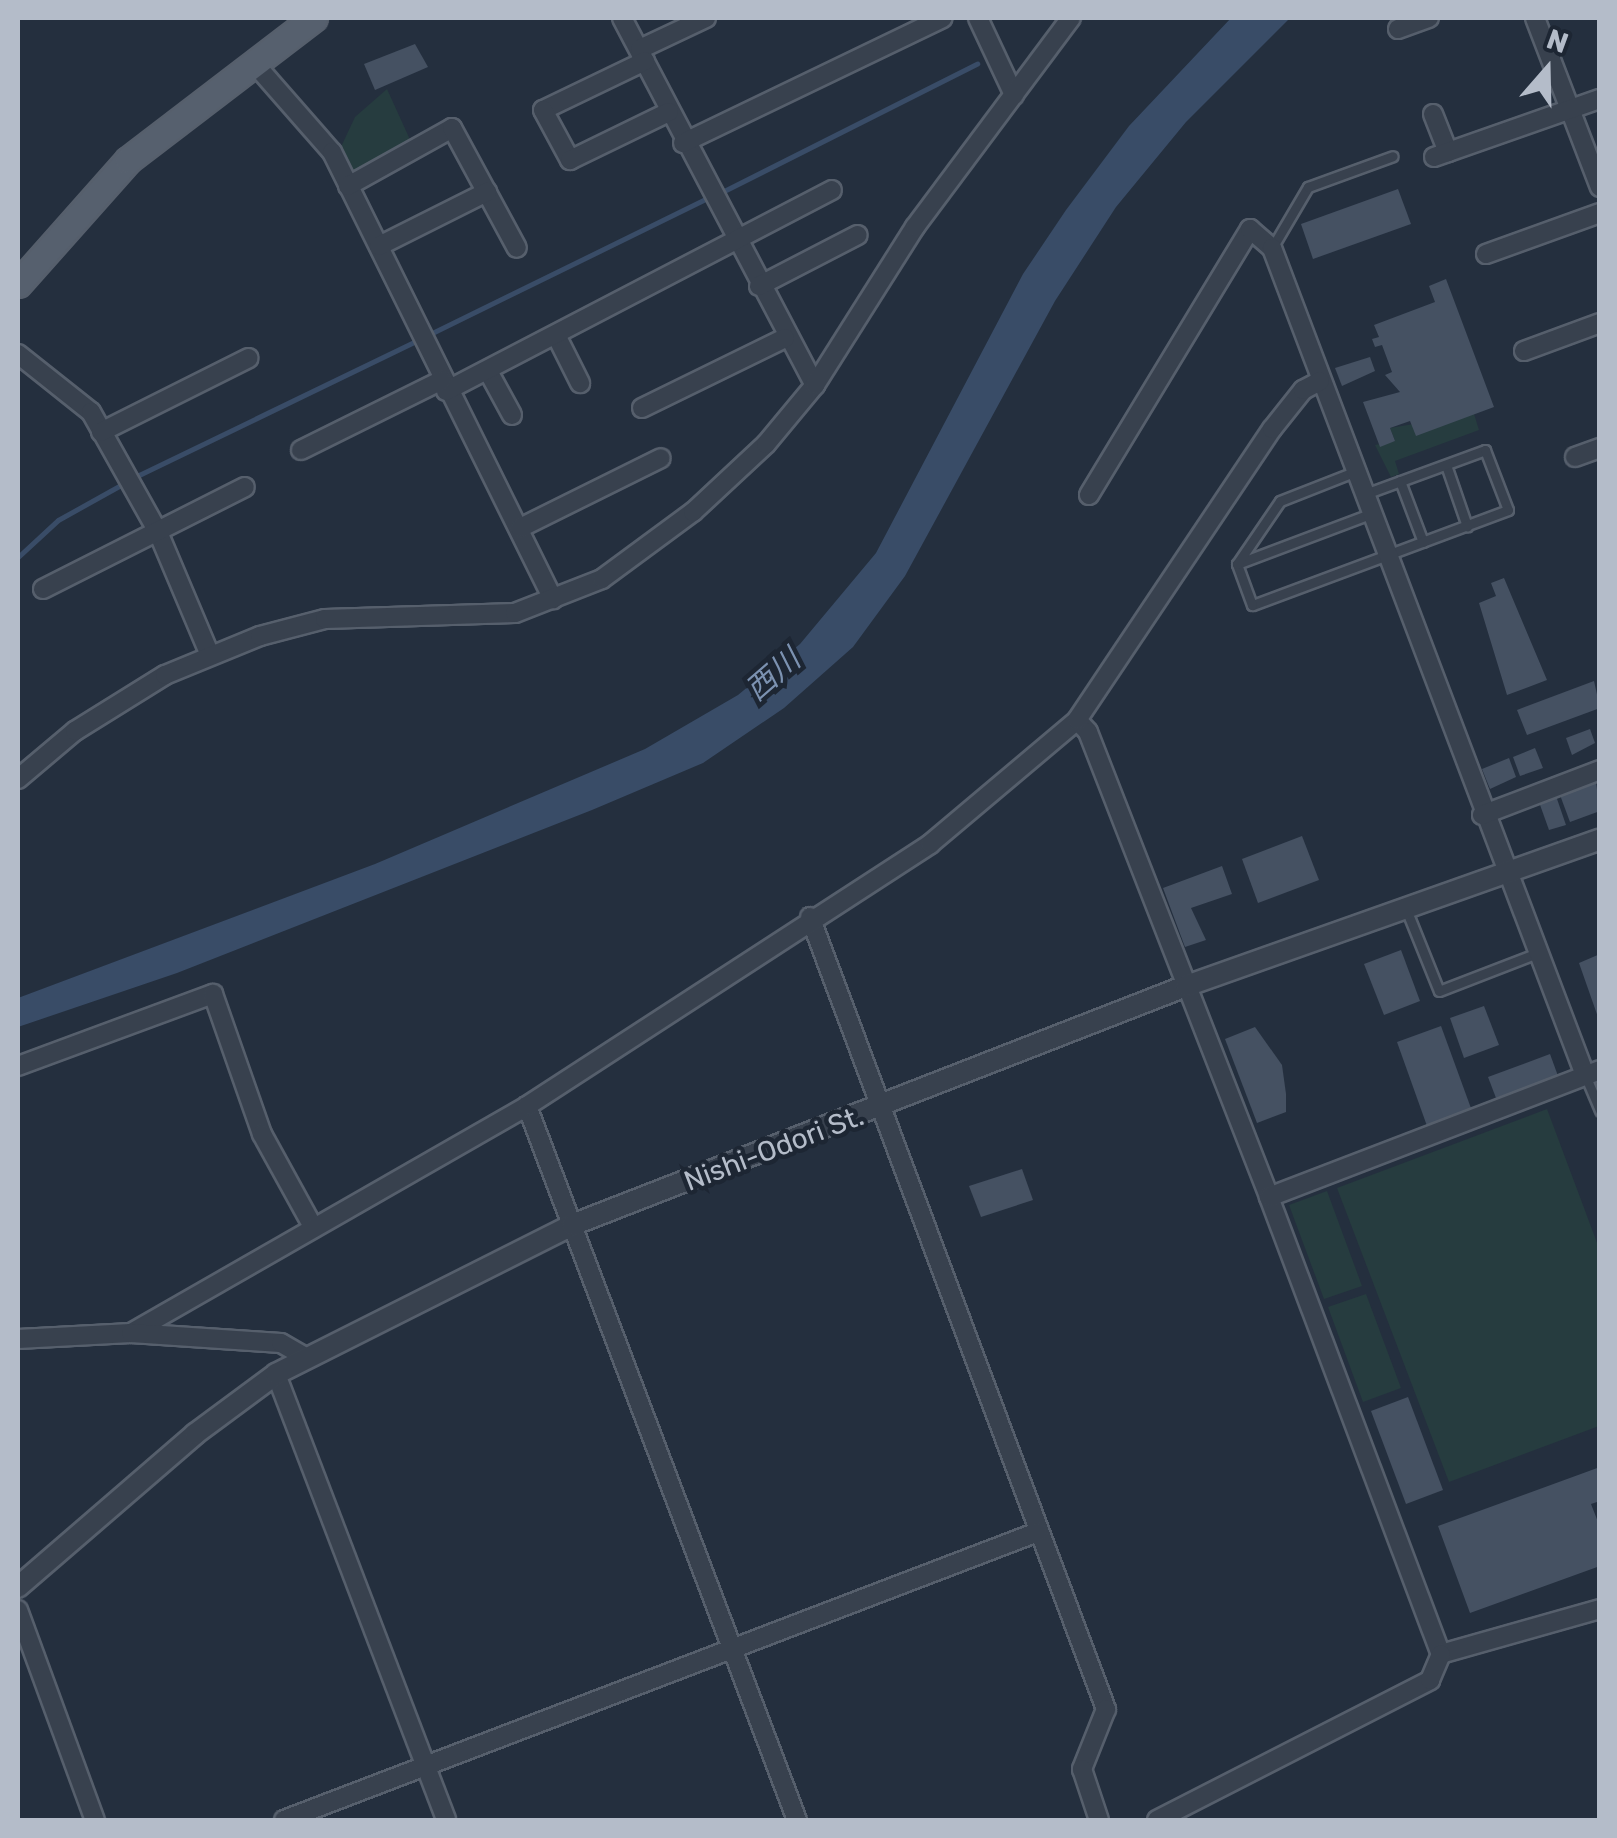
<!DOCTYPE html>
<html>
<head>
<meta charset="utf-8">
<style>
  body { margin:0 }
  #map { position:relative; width:1617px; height:1838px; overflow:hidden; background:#242f3e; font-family:Rubik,"Noto Sans JP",sans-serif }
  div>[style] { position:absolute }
  .green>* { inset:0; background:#263c3f }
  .water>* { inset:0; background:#394c67 }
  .stream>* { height:5px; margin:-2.5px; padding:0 2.5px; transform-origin:2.5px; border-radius:2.5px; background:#394c67 }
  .building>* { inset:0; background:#455162 }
  .roads { filter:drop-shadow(2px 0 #565f6c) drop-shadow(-2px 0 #565f6c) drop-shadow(0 2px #565f6c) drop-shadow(0 -2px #565f6c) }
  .service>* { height:9px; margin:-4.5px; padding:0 4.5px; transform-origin:4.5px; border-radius:4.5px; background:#38414e }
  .minor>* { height:18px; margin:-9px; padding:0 9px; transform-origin:9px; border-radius:9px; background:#38414e }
  .tertiary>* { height:20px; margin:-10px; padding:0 10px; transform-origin:10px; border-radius:10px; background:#38414e }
  .primary>* { height:25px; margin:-12.5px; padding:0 12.5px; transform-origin:12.5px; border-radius:12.5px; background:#56606e }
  span { translate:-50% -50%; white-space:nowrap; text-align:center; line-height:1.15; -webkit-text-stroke:9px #1d2633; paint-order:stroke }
  .street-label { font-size:28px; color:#b4bcc9 }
  .water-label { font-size:30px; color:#7c92b1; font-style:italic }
  .frame { position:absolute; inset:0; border:20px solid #b4bcc9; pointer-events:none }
  .north { position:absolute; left:1497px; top:20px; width:100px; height:100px; -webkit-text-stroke:8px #1d2633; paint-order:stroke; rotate:20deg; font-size:28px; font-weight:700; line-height:40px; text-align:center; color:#b4bcc9 }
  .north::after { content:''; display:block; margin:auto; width:35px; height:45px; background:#b4bcc9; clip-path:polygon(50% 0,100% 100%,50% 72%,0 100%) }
</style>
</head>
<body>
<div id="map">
  <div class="green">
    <div style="clip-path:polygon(387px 89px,412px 144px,352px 171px,340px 149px,355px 117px)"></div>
    <div style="clip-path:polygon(1474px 414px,1479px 430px,1395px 461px,1399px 474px,1391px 477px,1375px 445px,1395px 441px,1390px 428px)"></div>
    <div style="clip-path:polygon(1547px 1109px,1599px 1248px,1599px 1426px,1449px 1482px,1337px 1188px)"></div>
    <div style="clip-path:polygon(1327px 1191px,1362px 1286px,1324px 1299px,1289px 1205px)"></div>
    <div style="clip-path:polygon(1366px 1294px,1401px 1388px,1363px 1402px,1328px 1307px)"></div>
  </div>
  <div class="water">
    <div style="clip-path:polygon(1231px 18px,1290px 18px,1186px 122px,1116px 207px,1055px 301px,905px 576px,853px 647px,784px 708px,703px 763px,592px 810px,177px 973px,18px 1027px,18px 998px,375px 864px,645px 749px,738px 695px,800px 644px,876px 553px,1023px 274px,1066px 210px,1129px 126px)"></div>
  </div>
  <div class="stream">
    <div style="left:720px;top:193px;width:288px;rotate:-26.7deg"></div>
    <div style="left:428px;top:335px;width:314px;rotate:-26.1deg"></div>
    <div style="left:18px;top:557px;width:54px;rotate:-42.8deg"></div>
    <div style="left:58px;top:520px;width:93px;rotate:-29.1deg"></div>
    <div style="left:139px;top:475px;width:310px;rotate:-25.8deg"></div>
  </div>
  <div class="building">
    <div style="clip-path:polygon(415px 44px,428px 67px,375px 90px,364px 64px)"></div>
    <div style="clip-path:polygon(1398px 189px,1411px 224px,1313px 259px,1301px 224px)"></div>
    <div style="clip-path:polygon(1446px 279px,1494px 407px,1416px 436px,1410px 421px,1390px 428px,1395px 441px,1380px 447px,1363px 402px,1400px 392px,1385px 375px,1392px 372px,1382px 345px,1375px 347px,1372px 339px,1379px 337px,1374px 325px,1435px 302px,1429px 286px)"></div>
    <div style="clip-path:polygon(1370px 357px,1375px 371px,1342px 386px,1335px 368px)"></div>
    <div style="clip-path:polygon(1504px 578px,1547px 680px,1507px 695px,1479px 603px,1496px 596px,1491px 583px)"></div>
    <div style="clip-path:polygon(1594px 681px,1600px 708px,1527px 735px,1517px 710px)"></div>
    <div style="clip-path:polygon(1590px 729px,1595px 743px,1572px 755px,1566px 738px)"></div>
    <div style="clip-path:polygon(1535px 748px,1543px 768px,1520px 776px,1513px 757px)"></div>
    <div style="clip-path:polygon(1509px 758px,1516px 777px,1490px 789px,1482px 769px)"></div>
    <div style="clip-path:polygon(1596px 782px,1600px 811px,1570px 822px,1560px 795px)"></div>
    <div style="clip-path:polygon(1556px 796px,1566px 825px,1549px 830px,1539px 802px)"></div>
    <div style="clip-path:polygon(1302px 836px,1319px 880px,1258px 903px,1242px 859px)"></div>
    <div style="clip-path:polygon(1222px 866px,1232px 894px,1191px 908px,1206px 940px,1185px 947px,1163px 888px)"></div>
    <div style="clip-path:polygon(1401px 950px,1420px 1001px,1384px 1015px,1364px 964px)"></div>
    <div style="clip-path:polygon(1600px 954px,1600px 1020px,1599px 1020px,1579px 963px)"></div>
    <div style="clip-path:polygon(1484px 1006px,1499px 1045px,1464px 1058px,1450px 1018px)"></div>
    <div style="clip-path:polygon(1441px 1026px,1472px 1111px,1427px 1126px,1397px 1042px)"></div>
    <div style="clip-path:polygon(1255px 1027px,1282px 1065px,1286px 1094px,1286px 1112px,1257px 1123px,1225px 1039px)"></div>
    <div style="clip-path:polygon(1550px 1054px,1558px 1076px,1496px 1098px,1488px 1077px)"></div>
    <div style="clip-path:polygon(1022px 1169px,1033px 1200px,981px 1217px,969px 1186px)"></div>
    <div style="clip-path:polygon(1408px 1397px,1443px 1490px,1406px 1504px,1371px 1411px)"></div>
    <div style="clip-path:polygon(1600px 1467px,1600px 1501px,1591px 1504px,1600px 1527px,1600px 1566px,1470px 1613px,1438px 1526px)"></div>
  </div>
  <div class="roads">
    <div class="service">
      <div style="left:1272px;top:248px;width:71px;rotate:-59.5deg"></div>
      <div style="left:1308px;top:187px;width:90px;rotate:-20deg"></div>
      <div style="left:1446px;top:465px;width:65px;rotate:71deg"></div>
      <div style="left:1400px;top:481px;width:65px;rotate:69.3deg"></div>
      <div style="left:1365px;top:494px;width:128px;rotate:-20.1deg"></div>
      <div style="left:1485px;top:450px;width:64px;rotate:69deg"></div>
      <div style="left:1508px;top:510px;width:273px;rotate:159.6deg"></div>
      <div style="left:1252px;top:605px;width:44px;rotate:-110.1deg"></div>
      <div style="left:1237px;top:564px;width:142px;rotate:-20.6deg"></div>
      <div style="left:1237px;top:564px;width:76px;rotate:-55.7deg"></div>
      <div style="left:1280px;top:501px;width:79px;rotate:-21.4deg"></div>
      <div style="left:1406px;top:909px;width:88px;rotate:68.1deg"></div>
      <div style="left:1439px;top:991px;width:108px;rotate:-21.1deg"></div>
      <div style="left:1585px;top:1075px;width:39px;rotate:67deg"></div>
    </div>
    <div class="minor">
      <div style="left:622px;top:18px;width:415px;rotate:62.3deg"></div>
      <div style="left:978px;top:18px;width:85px;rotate:64.9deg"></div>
      <div style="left:1535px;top:18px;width:181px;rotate:69deg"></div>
      <div style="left:1398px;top:29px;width:33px;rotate:-20deg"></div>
      <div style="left:640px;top:49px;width:73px;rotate:-25.2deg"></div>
      <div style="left:645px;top:61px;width:113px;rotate:154.3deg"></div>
      <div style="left:543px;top:110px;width:57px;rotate:61.6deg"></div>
      <div style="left:570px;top:160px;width:110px;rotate:-25.9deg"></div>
      <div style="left:254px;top:63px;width:118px;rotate:48.8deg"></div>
      <div style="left:332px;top:152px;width:499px;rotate:63.7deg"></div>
      <div style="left:1433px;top:114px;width:41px;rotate:68.5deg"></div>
      <div style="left:683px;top:143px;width:288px;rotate:-25.7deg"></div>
      <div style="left:1434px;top:157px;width:176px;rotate:-19.3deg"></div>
      <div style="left:348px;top:186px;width:119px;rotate:-29.1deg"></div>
      <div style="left:452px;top:128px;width:136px;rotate:61.6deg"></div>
      <div style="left:379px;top:246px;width:121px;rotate:-26.6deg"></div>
      <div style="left:1486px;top:254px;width:121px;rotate:-19.8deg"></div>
      <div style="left:759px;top:286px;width:111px;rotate:-27.3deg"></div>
      <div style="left:556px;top:335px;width:54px;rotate:63.4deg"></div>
      <div style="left:1524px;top:351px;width:81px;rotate:-20.2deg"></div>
      <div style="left:18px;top:354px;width:93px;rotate:38.5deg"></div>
      <div style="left:91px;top:412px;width:137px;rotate:60.8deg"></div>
      <div style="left:158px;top:532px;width:131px;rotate:67.1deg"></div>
      <div style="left:488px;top:371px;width:50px;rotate:61.4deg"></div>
      <div style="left:446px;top:391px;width:435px;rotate:-27.5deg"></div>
      <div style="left:642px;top:408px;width:159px;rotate:-26.1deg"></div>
      <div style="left:101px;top:432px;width:165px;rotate:-26.6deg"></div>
      <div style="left:301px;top:450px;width:157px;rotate:-26.4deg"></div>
      <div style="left:1575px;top:457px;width:27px;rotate:-20deg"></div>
      <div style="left:1089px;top:495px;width:311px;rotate:-58.8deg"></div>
      <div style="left:1250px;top:229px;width:29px;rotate:41deg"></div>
      <div style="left:1272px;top:248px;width:884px;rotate:69.27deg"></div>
      <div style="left:520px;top:528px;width:157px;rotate:-26.4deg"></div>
      <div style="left:43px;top:589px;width:226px;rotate:-26.8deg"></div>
      <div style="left:1077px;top:720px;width:16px;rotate:47deg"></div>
      <div style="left:1088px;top:732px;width:499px;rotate:68.7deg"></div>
      <div style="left:1269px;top:1197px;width:488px;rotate:69.4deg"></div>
      <div style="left:1441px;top:1654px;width:165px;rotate:-15.8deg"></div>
      <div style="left:18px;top:779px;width:75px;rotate:-40.1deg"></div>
      <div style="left:75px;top:731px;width:106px;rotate:-31.9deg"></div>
      <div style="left:165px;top:675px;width:103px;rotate:-22.3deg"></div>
      <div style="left:260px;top:636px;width:67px;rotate:-14.7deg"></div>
      <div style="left:325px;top:619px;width:190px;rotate:-1.8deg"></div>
      <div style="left:515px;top:613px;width:93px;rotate:-21.3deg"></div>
      <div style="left:602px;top:579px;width:113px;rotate:-36.4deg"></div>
      <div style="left:693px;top:512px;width:100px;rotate:-43deg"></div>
      <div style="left:766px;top:444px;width:77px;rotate:-50.3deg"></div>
      <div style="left:815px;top:385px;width:187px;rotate:-57.7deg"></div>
      <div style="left:915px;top:227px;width:261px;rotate:-53.3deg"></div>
      <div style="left:1482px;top:815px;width:126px;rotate:-20.9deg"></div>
      <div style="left:810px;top:917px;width:846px;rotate:69.51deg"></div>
      <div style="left:1106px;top:1709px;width:65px;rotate:111.8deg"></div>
      <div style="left:1082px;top:1769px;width:54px;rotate:71.6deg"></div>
      <div style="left:18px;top:1066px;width:208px;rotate:-20.3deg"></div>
      <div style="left:213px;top:994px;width:148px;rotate:70.7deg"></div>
      <div style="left:262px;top:1134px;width:104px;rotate:61.2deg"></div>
      <div style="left:527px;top:1106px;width:763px;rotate:69.29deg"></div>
      <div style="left:1269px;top:1197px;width:355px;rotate:-21deg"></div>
      <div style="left:131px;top:1333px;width:456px;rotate:-29.8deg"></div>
      <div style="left:527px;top:1106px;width:481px;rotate:-33deg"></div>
      <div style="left:930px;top:844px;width:192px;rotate:-40.1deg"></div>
      <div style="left:1077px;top:720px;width:350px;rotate:-56.2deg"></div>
      <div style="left:1272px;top:429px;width:50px;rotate:-51.5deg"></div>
      <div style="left:1303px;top:390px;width:19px;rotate:-28deg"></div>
      <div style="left:18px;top:1339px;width:113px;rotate:-3deg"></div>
      <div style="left:131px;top:1333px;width:150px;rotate:3.8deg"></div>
      <div style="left:281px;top:1343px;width:28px;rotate:30deg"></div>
      <div style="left:276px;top:1374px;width:477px;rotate:69.1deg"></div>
      <div style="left:18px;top:1610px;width:224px;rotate:69.9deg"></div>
      <div style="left:284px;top:1820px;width:807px;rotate:-20.91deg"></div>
      <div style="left:1157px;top:1820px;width:307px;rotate:-27.1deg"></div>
      <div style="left:1430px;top:1680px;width:28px;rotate:-67deg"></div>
    </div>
    <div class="tertiary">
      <div style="left:18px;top:1587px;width:234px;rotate:-40.8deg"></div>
      <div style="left:195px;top:1434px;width:101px;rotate:-36.5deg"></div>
      <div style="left:276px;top:1374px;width:331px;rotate:-26.7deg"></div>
      <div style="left:572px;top:1225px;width:659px;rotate:-21.27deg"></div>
      <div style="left:1186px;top:986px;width:439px;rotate:-19.5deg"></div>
    </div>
    <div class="primary">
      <div style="left:18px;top:284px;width:166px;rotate:-48.4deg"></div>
      <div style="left:128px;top:160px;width:234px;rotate:-37.4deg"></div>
    </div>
  </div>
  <div class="street-label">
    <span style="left:774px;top:1149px;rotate:-21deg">Nishi-Odori St.</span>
  </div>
  <div class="water-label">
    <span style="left:773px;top:675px;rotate:-41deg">西川</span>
  </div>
  <div class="frame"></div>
  <div class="north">N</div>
</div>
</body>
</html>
